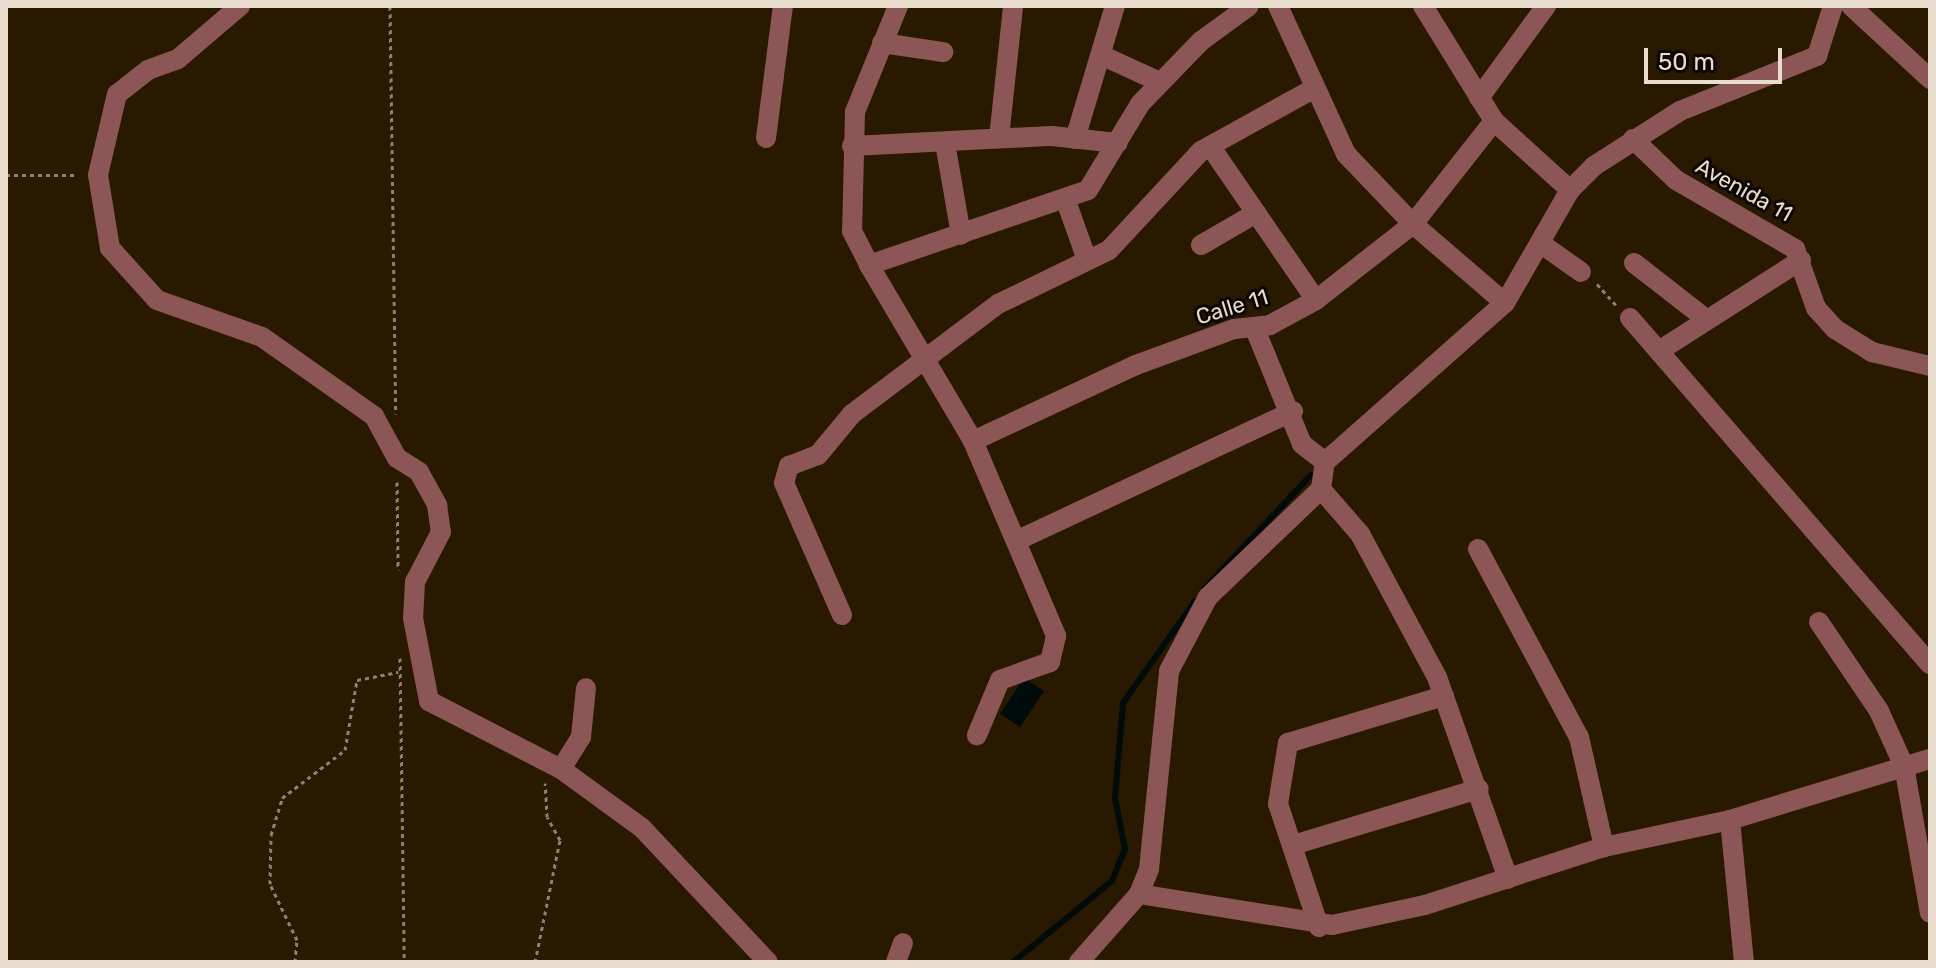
<!DOCTYPE html>
<html>
<head>
<meta charset="utf-8">
<style>
  body { margin:0 }
  #map { position:relative; width:1936px; height:968px; overflow:hidden; background:#291900; font-family:Rubik,sans-serif }
  div>[style] { position:absolute }
  .water>* { inset:0; background:#010b0b }
  .stream>* { height:6px; margin:-3px; padding:0 3px; transform-origin:3px; border-radius:3px; background:#010b0b }
  .path>* { height:3px; margin-top:-1.5px; transform-origin:0; background:repeating-linear-gradient(90deg,#8e816d 0 4px,transparent 0 8px) }
  .minor>* { height:20px; margin:-10px; padding:0 10px; transform-origin:10px; border-radius:10px; background:#8c5656 }
  span { translate:-50% -50%; white-space:nowrap; text-align:center; line-height:1.15; -webkit-text-stroke:6px #0c0600; paint-order:stroke }
  .street-label { font-size:22px; color:#e9dece }
  .frame { position:absolute; inset:0; border:8px solid #e9dece; pointer-events:none }
  .scale { position:absolute; left:1644px; top:48px; width:138px; height:36px; box-sizing:border-box; border:4px solid #e9dece; border-top:0; padding-left:10px; font-size:24px; line-height:28px; white-space:nowrap; color:#e9dece; -webkit-text-stroke:6px #0c0600; paint-order:stroke }
</style>
</head>
<body>
<div id="map">
  <div class="water">
    <div style="clip-path:polygon(1024px 678px,1044px 691px,1020px 727px,1000px 714px)"></div>
  </div>
  <div class="stream">
    <div style="left:1204px;top:589px;width:156px;rotate:-46.8deg"></div>
    <div style="left:1013px;top:962px;width:128px;rotate:-39.3deg"></div>
    <div style="left:1112px;top:881px;width:35px;rotate:-68deg"></div>
    <div style="left:1125px;top:849px;width:52px;rotate:-101.1deg"></div>
    <div style="left:1115px;top:798px;width:95px;rotate:-85.2deg"></div>
    <div style="left:1123px;top:703px;width:125px;rotate:-54.8deg"></div>
  </div>
  <div class="path">
    <div style="left:390px;top:6px;width:408px;rotate:89.2deg"></div>
    <div style="left:6px;top:175px;width:72px"></div>
    <div style="left:1597px;top:284px;width:28px;rotate:48deg"></div>
    <div style="left:397px;top:482px;width:88px;rotate:89.3deg"></div>
    <div style="left:400px;top:658px;width:304px;rotate:89.2deg"></div>
    <div style="left:295px;top:962px;width:22px;rotate:-85deg"></div>
    <div style="left:297px;top:940px;width:62px;rotate:-115.7deg"></div>
    <div style="left:270px;top:884px;width:49px;rotate:-88.8deg"></div>
    <div style="left:271px;top:835px;width:39px;rotate:-73deg"></div>
    <div style="left:282px;top:798px;width:79px;rotate:-37.3deg"></div>
    <div style="left:345px;top:750px;width:71px;rotate:-80.3deg"></div>
    <div style="left:357px;top:680px;width:42px;rotate:-11deg"></div>
    <div style="left:535px;top:962px;width:125px;rotate:-78.4deg"></div>
    <div style="left:560px;top:840px;width:26px;rotate:-119deg"></div>
    <div style="left:547px;top:817px;width:34px;rotate:-93deg"></div>
  </div>
  <div class="minor">
    <div style="left:240px;top:6px;width:82px;rotate:139.5deg"></div>
    <div style="left:178px;top:59px;width:32px;rotate:160deg"></div>
    <div style="left:148px;top:70px;width:39px;rotate:142deg"></div>
    <div style="left:117px;top:94px;width:83px;rotate:103.2deg"></div>
    <div style="left:98px;top:175px;width:74px;rotate:80.7deg"></div>
    <div style="left:110px;top:248px;width:70px;rotate:47.9deg"></div>
    <div style="left:157px;top:300px;width:111px;rotate:19.4deg"></div>
    <div style="left:262px;top:337px;width:137px;rotate:35.2deg"></div>
    <div style="left:374px;top:416px;width:48px;rotate:61.3deg"></div>
    <div style="left:397px;top:458px;width:26px;rotate:32deg"></div>
    <div style="left:419px;top:472px;width:38px;rotate:61deg"></div>
    <div style="left:437px;top:505px;width:27px;rotate:82deg"></div>
    <div style="left:441px;top:532px;width:56px;rotate:117.5deg"></div>
    <div style="left:415px;top:582px;width:36px;rotate:93deg"></div>
    <div style="left:413px;top:618px;width:85px;rotate:79.1deg"></div>
    <div style="left:429px;top:701px;width:148px;rotate:27.3deg"></div>
    <div style="left:561px;top:769px;width:100px;rotate:36.1deg"></div>
    <div style="left:642px;top:828px;width:184px;rotate:46.8deg"></div>
    <div style="left:898px;top:6px;width:114px;rotate:112.1deg"></div>
    <div style="left:855px;top:112px;width:119px;rotate:91.4deg"></div>
    <div style="left:852px;top:231px;width:38px;rotate:63deg"></div>
    <div style="left:869px;top:265px;width:231px;rotate:-18.9deg"></div>
    <div style="left:1088px;top:190px;width:100px;rotate:-58.8deg"></div>
    <div style="left:1140px;top:104px;width:88px;rotate:-45.9deg"></div>
    <div style="left:1201px;top:41px;width:59px;rotate:-36.1deg"></div>
    <div style="left:1278px;top:6px;width:163px;rotate:65.3deg"></div>
    <div style="left:1346px;top:154px;width:97px;rotate:46.3deg"></div>
    <div style="left:1413px;top:224px;width:121px;rotate:40.7deg"></div>
    <div style="left:1423px;top:6px;width:135px;rotate:58.3deg"></div>
    <div style="left:1494px;top:121px;width:103px;rotate:42.2deg"></div>
    <div style="left:1851px;top:6px;width:108px;rotate:42.7deg"></div>
    <div style="left:882px;top:43px;width:62px;rotate:8.4deg"></div>
    <div style="left:1101px;top:55px;width:65px;rotate:24.6deg"></div>
    <div style="left:1479px;top:98px;width:114px;rotate:-53.9deg"></div>
    <div style="left:766px;top:138px;width:133px;rotate:-82.7deg"></div>
    <div style="left:999px;top:138px;width:133px;rotate:-83.9deg"></div>
    <div style="left:1075px;top:139px;width:139px;rotate:-73.3deg"></div>
    <div style="left:1633px;top:139px;width:59px;rotate:43.6deg"></div>
    <div style="left:1676px;top:180px;width:138px;rotate:30.1deg"></div>
    <div style="left:1795px;top:249px;width:63px;rotate:70.4deg"></div>
    <div style="left:1816px;top:308px;width:28px;rotate:48deg"></div>
    <div style="left:1835px;top:329px;width:44px;rotate:31.9deg"></div>
    <div style="left:1872px;top:352px;width:60px;rotate:13.6deg"></div>
    <div style="left:945px;top:143px;width:93px;rotate:80.1deg"></div>
    <div style="left:852px;top:146px;width:200px;rotate:-2.9deg"></div>
    <div style="left:1052px;top:136px;width:66px;rotate:6.1deg"></div>
    <div style="left:1210px;top:146px;width:187px;rotate:55.5deg"></div>
    <div style="left:1066px;top:201px;width:63px;rotate:70.4deg"></div>
    <div style="left:1540px;top:243px;width:50px;rotate:35.3deg"></div>
    <div style="left:1201px;top:245px;width:64px;rotate:-30.2deg"></div>
    <div style="left:1634px;top:263px;width:91px;rotate:37.9deg"></div>
    <div style="left:869px;top:265px;width:204px;rotate:59.4deg"></div>
    <div style="left:973px;top:441px;width:212px;rotate:66.9deg"></div>
    <div style="left:1056px;top:636px;width:27px;rotate:103deg"></div>
    <div style="left:1050px;top:662px;width:53px;rotate:160.2deg"></div>
    <div style="left:1000px;top:680px;width:60px;rotate:112.7deg"></div>
    <div style="left:1630px;top:318px;width:458px;rotate:49.1deg"></div>
    <div style="left:1255px;top:329px;width:124px;rotate:67.8deg"></div>
    <div style="left:1302px;top:444px;width:29px;rotate:38deg"></div>
    <div style="left:1662px;top:349px;width:165px;rotate:-32.6deg"></div>
    <div style="left:973px;top:441px;width:180px;rotate:-25deg"></div>
    <div style="left:1136px;top:365px;width:104px;rotate:-20.2deg"></div>
    <div style="left:1234px;top:329px;width:36px;rotate:-6deg"></div>
    <div style="left:1270px;top:325px;width:52px;rotate:-28.5deg"></div>
    <div style="left:1316px;top:300px;width:123px;rotate:-38.1deg"></div>
    <div style="left:1413px;top:224px;width:131px;rotate:-51.8deg"></div>
    <div style="left:1321px;top:489px;width:60px;rotate:49.1deg"></div>
    <div style="left:1360px;top:534px;width:162px;rotate:61.7deg"></div>
    <div style="left:1437px;top:677px;width:214px;rotate:70.6deg"></div>
    <div style="left:1016px;top:541px;width:306px;rotate:-25.1deg"></div>
    <div style="left:1478px;top:549px;width:213px;rotate:61.8deg"></div>
    <div style="left:1579px;top:737px;width:113px;rotate:77.2deg"></div>
    <div style="left:842px;top:615px;width:144px;rotate:-113.7deg"></div>
    <div style="left:784px;top:483px;width:18px;rotate:-74deg"></div>
    <div style="left:789px;top:466px;width:31px;rotate:-21deg"></div>
    <div style="left:818px;top:455px;width:53px;rotate:-50.3deg"></div>
    <div style="left:852px;top:414px;width:183px;rotate:-37deg"></div>
    <div style="left:998px;top:304px;width:123px;rotate:-25.9deg"></div>
    <div style="left:1109px;top:250px;width:135px;rotate:-47.1deg"></div>
    <div style="left:1201px;top:151px;width:126px;rotate:-29deg"></div>
    <div style="left:1819px;top:622px;width:107px;rotate:56deg"></div>
    <div style="left:1879px;top:711px;width:60px;rotate:65.6deg"></div>
    <div style="left:1904px;top:766px;width:149px;rotate:80deg"></div>
    <div style="left:561px;top:769px;width:38px;rotate:-58deg"></div>
    <div style="left:581px;top:737px;width:49px;rotate:-84.2deg"></div>
    <div style="left:1730px;top:820px;width:143px;rotate:84.4deg"></div>
    <div style="left:1293px;top:845px;width:194px;rotate:-16.8deg"></div>
    <div style="left:1139px;top:894px;width:195px;rotate:9.1deg"></div>
    <div style="left:1332px;top:925px;width:95px;rotate:-12.1deg"></div>
    <div style="left:1425px;top:905px;width:188px;rotate:-18deg"></div>
    <div style="left:1604px;top:847px;width:129px;rotate:-12.1deg"></div>
    <div style="left:1730px;top:820px;width:209px;rotate:-17deg"></div>
    <div style="left:1319px;top:927px;width:130px;rotate:-108.4deg"></div>
    <div style="left:1278px;top:804px;width:62px;rotate:-80.7deg"></div>
    <div style="left:1288px;top:743px;width:163px;rotate:-16.8deg"></div>
    <div style="left:896px;top:962px;width:20px;rotate:-70deg"></div>
    <div style="left:1079px;top:962px;width:91px;rotate:-48.6deg"></div>
    <div style="left:1139px;top:894px;width:27px;rotate:-68deg"></div>
    <div style="left:1149px;top:869px;width:199px;rotate:-84.2deg"></div>
    <div style="left:1169px;top:671px;width:84px;rotate:-62.2deg"></div>
    <div style="left:1208px;top:597px;width:156px;rotate:-43.7deg"></div>
    <div style="left:1321px;top:489px;width:27px;rotate:-82deg"></div>
    <div style="left:1325px;top:462px;width:240px;rotate:-41.5deg"></div>
    <div style="left:1505px;top:303px;width:130px;rotate:-60.1deg"></div>
    <div style="left:1570px;top:190px;width:34px;rotate:-45deg"></div>
    <div style="left:1594px;top:166px;width:102px;rotate:-32.6deg"></div>
    <div style="left:1680px;top:111px;width:148px;rotate:-21.9deg"></div>
    <div style="left:1817px;top:56px;width:52px;rotate:-72.3deg"></div>
  </div>
  <div class="street-label">
    <span style="left:1744px;top:190px;rotate:29deg">Avenida 11</span>
    <span style="left:1232px;top:307px;rotate:-17deg">Calle 11</span>
  </div>
  <div class="frame"></div>
  <div class="scale">50 m</div>
</div>
</body>
</html>
